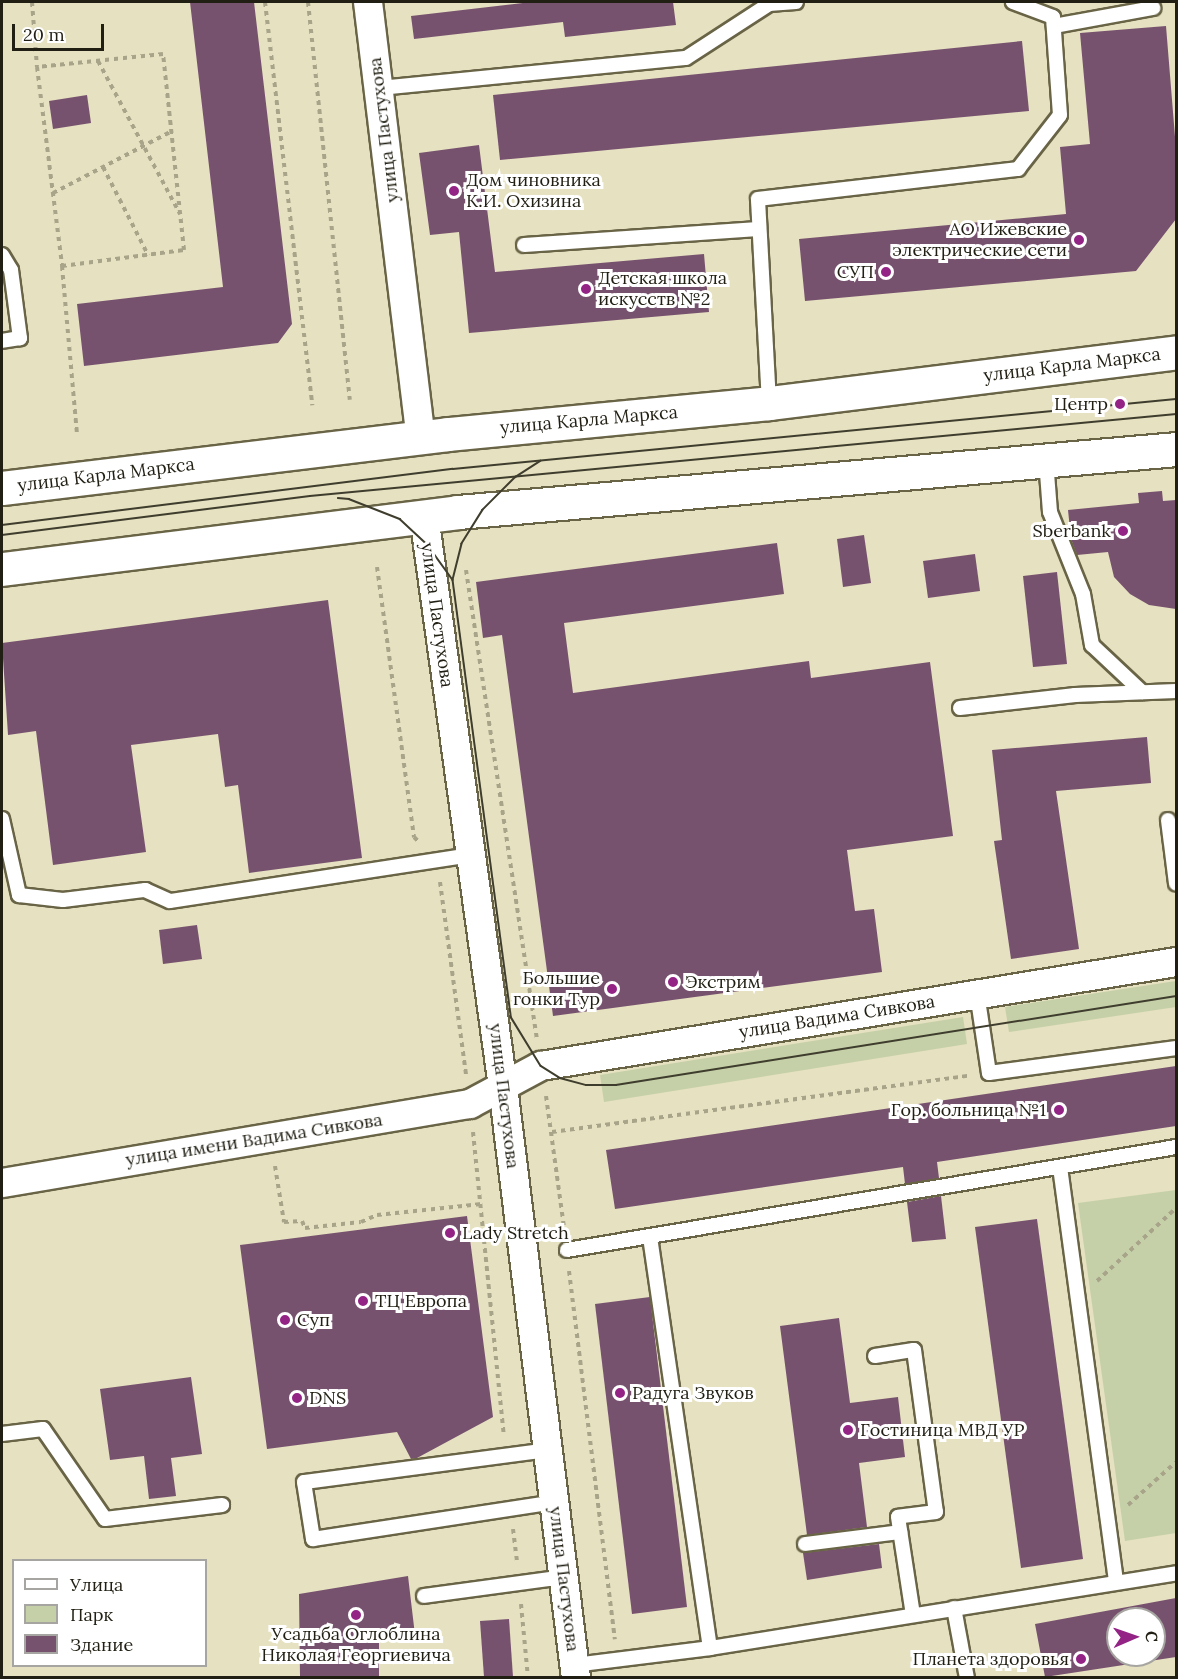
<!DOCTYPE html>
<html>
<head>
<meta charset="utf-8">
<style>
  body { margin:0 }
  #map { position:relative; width:1178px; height:1679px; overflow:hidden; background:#e6e1c0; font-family:Lora,serif }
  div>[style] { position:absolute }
  .green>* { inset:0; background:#c5d0a8 }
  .building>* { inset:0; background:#77526f }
  .path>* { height:4px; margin-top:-2px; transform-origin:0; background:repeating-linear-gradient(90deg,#a8a48a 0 4.5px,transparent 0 9px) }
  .roads { filter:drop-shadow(2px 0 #696446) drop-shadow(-2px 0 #696446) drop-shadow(0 2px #696446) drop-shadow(0 -2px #696446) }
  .lane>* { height:14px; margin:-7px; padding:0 7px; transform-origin:7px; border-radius:7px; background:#fff }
  .street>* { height:28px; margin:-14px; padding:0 14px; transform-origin:14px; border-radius:14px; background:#fff }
  .primary>* { height:33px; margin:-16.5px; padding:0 16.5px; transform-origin:16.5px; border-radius:16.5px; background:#fff }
  .tram>* { height:1.5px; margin:-0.75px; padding:0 0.75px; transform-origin:0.75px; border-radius:0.75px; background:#3f3d2d }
  .dots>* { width:16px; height:16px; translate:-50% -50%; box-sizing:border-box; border:3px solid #fff; border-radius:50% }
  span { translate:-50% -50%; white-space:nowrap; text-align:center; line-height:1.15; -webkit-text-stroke:6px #fff; paint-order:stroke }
  .street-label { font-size:18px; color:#211f13 }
  .poi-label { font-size:18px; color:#211f13 }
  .left { translate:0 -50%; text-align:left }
  .right { translate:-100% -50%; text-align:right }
  .frame { position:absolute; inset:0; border:3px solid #211f13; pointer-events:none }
  .legend { position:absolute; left:12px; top:1559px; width:195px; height:108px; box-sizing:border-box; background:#fff; border:2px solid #a6a5a1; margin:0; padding:8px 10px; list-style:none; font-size:18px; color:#211f13 }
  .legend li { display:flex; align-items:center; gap:12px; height:30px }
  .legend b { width:30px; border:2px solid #a6a5a1 }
  .north { position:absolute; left:1106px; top:1607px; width:60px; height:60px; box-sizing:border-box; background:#fff; border:2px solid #a6a5a1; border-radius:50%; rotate:88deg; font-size:16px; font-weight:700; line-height:24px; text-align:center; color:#211f13 }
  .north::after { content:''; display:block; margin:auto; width:21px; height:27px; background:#932485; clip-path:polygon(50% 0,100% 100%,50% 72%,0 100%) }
  .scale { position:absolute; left:12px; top:24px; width:92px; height:27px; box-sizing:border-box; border:3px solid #211f13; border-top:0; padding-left:8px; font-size:18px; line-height:21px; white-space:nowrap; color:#211f13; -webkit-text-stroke:4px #fff; paint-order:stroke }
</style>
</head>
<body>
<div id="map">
  <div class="green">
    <div style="clip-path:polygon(1176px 981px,1176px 1007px,1009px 1032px,1005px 1007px)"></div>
    <div style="clip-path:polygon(963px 1017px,967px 1044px,604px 1102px,600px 1075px)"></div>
    <div style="clip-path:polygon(1176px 1190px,1176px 1533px,1125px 1541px,1078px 1203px)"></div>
  </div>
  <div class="building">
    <div style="clip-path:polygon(190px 2px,254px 2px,292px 324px,278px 343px,84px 366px,77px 304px,223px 287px)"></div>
    <div style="clip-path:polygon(531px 2px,673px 2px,676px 25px,565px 37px,563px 22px,414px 39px,411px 16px)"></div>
    <div style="clip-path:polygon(1166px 26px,1176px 149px,1176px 219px,1136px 271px,805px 301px,799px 239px,1066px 214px,1060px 147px,1090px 144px,1080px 33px)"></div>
    <div style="clip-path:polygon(1022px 41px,1029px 111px,500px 160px,493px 95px)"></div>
    <div style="clip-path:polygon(87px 95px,91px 123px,53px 129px,49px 101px)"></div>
    <div style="clip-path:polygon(479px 145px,495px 272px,704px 254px,709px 312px,469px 333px,459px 232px,430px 235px,419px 153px)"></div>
    <div style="clip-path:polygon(1162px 491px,1163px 501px,1176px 500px,1176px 609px,1149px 605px,1130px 594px,1114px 577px,1108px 552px,1077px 555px,1071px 539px,1068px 510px,1139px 503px,1138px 493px)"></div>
    <div style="clip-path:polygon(864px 535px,871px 583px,843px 587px,837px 539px)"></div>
    <div style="clip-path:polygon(777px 543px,784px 594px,564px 623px,573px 693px,809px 661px,811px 678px,930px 662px,953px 836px,847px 850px,855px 911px,874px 909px,882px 972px,553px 1016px,502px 635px,483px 638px,476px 582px)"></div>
    <div style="clip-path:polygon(975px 554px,980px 591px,928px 598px,923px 561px)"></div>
    <div style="clip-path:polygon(1057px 572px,1067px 664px,1033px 667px,1023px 576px)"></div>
    <div style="clip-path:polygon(328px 600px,362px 858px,249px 873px,238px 785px,225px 787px,218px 734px,131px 745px,146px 852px,53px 865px,36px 731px,8px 735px,2px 643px)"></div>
    <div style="clip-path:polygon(1147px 737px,1151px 783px,1056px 791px,1079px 949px,1011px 959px,994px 841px,1002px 840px,992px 750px)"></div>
    <div style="clip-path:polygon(197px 925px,202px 959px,163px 964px,159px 930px)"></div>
    <div style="clip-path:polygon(1176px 1066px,1176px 1126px,937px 1162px,939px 1178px,905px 1184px,903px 1167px,615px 1209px,606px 1150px)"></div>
    <div style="clip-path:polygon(941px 1196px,946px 1239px,912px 1242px,907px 1202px)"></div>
    <div style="clip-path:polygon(467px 1216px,493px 1417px,417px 1458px,411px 1459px,397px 1432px,267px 1449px,240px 1245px)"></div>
    <div style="clip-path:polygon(1037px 1219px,1083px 1559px,1021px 1568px,975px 1227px)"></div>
    <div style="clip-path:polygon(650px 1297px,687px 1607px,632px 1614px,595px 1304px)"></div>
    <div style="clip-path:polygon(839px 1318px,850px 1403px,898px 1397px,905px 1457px,859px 1463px,867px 1527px,807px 1535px,780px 1326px)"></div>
    <div style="clip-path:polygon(191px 1377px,202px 1454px,171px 1458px,176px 1496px,149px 1499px,144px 1456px,110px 1460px,100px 1389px)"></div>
    <div style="clip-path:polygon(879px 1544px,882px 1568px,807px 1580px,803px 1553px)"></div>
    <div style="clip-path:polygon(408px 1576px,415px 1635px,379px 1638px,379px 1677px,300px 1677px,299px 1594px)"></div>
    <div style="clip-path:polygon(evenodd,1176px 1598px,1176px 1657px,1045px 1677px,1035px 1624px,1176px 1598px,1118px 1619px,1154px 1619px,1154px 1655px,1118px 1655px,1118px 1619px)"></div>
    <div style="clip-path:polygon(509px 1619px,513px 1677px,484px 1677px,480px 1621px)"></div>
  </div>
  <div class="path">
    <div style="left:32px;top:2px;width:65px;rotate:85.6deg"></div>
    <div style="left:37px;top:67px;width:201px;rotate:82.8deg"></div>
    <div style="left:62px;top:266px;width:123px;rotate:-7.5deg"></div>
    <div style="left:184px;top:250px;width:197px;rotate:-96.1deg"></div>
    <div style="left:163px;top:54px;width:127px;rotate:174.1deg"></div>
    <div style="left:265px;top:2px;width:406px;rotate:83.3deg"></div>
    <div style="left:308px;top:2px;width:400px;rotate:84deg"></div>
    <div style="left:98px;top:61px;width:174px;rotate:61.8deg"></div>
    <div style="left:103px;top:167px;width:99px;rotate:62.9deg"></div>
    <div style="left:53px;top:193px;width:134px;rotate:-27.5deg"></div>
    <div style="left:62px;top:266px;width:170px;rotate:84.9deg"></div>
    <div style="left:377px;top:567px;width:273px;rotate:82.2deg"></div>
    <div style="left:414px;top:837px;width:6px;rotate:45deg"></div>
    <div style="left:466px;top:570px;width:473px;rotate:81.4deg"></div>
    <div style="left:440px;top:882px;width:194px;rotate:82.3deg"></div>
    <div style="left:546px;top:1096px;width:133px;rotate:82.2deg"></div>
    <div style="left:473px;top:1132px;width:305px;rotate:84.2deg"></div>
    <div style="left:552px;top:1132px;width:419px;rotate:-7.7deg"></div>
    <div style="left:275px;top:1166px;width:57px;rotate:80.9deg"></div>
    <div style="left:284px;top:1222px;width:18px;rotate:-3deg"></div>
    <div style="left:302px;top:1221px;width:8px;rotate:67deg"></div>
    <div style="left:305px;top:1228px;width:56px;rotate:-6.1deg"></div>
    <div style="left:361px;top:1222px;width:17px;rotate:-24deg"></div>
    <div style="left:377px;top:1215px;width:105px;rotate:-6deg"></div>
    <div style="left:569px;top:1271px;width:371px;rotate:82.9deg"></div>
    <div style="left:1097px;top:1281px;width:108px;rotate:-42.7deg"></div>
    <div style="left:1128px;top:1505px;width:64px;rotate:-41.9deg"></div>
    <div style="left:513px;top:1529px;width:34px;rotate:83deg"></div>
    <div style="left:521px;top:1604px;width:74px;rotate:84.6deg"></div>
  </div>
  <div class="roads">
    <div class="lane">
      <div style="left:1054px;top:26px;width:101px;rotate:-10.3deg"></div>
      <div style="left:379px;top:88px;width:308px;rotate:-5.6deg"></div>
      <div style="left:686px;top:58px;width:99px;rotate:-33deg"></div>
      <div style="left:769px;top:4px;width:27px;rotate:-4deg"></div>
      <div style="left:524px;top:245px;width:235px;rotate:-3.9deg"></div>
      <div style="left:2px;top:255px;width:17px;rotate:59deg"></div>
      <div style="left:11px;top:270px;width:69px;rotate:82.5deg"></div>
      <div style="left:20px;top:338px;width:18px;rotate:171deg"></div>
      <div style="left:769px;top:403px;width:204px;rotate:-93.1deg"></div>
      <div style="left:758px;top:199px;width:262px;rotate:-6.6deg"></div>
      <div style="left:1018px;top:169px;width:68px;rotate:-52.1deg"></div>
      <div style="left:1060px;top:115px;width:98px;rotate:-94.1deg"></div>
      <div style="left:1053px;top:17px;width:43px;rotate:-159.4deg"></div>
      <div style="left:1046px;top:460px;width:52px;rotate:85.6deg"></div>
      <div style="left:1050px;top:512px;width:88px;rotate:68.1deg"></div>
      <div style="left:1083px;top:594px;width:52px;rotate:80deg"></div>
      <div style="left:1092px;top:645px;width:69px;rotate:43.2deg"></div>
      <div style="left:960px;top:708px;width:116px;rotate:-6.4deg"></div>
      <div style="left:1075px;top:695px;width:101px;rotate:-2.3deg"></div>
      <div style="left:2px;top:819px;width:78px;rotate:77.4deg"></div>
      <div style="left:19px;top:895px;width:44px;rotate:6.5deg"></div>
      <div style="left:63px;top:900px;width:83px;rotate:-7deg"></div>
      <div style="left:145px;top:890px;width:27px;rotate:24deg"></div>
      <div style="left:170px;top:901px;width:304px;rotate:-8.7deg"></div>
      <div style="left:1168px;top:820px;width:64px;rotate:82.8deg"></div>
      <div style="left:977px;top:993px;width:81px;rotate:81.5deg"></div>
      <div style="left:989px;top:1073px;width:189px;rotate:-7.6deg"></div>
      <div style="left:1060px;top:1167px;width:419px;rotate:82.3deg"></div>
      <div style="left:650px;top:1237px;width:415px;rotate:81.7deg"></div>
      <div style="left:567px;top:1250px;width:618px;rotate:-9.6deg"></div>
      <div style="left:875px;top:1356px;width:39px;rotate:-9deg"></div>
      <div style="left:914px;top:1350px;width:163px;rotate:82.3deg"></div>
      <div style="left:936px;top:1512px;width:38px;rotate:173deg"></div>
      <div style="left:898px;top:1517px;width:99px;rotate:81.3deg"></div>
      <div style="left:2px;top:1434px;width:41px;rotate:-7deg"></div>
      <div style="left:43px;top:1429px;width:109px;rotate:55.4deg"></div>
      <div style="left:105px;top:1519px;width:118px;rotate:-6.8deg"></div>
      <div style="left:548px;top:1450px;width:246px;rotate:172.5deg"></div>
      <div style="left:304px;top:1482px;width:58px;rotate:81deg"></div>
      <div style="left:313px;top:1539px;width:244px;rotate:-8.7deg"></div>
      <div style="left:805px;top:1544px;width:96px;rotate:-7.2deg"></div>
      <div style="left:424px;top:1596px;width:141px;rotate:-7.7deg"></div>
      <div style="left:954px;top:1608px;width:71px;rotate:79.5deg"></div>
      <div style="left:574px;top:1665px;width:137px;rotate:-7.1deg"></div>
      <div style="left:710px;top:1648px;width:472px;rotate:-9.1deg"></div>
    </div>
    <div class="street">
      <div style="left:368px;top:2px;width:438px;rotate:83.1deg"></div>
      <div style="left:424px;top:516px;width:576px;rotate:82.12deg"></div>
      <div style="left:503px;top:1087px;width:595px;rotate:82.96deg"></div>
      <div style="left:2px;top:1183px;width:475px;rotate:-9.6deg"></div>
      <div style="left:470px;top:1104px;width:81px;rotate:-28.2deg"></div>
      <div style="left:541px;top:1066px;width:643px;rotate:-9.3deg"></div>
    </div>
    <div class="primary">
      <div style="left:2px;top:488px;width:449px;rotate:-6.9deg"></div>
      <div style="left:448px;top:434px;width:322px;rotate:-5.5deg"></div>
      <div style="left:769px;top:403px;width:410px;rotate:-7.1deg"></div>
      <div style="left:2px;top:569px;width:460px;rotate:-7.1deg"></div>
      <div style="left:458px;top:512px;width:721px;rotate:-5.01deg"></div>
    </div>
  </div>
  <div class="tram">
    <div style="left:541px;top:461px;width:30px;rotate:147deg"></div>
    <div style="left:516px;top:477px;width:47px;rotate:135deg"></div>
    <div style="left:483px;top:510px;width:40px;rotate:122deg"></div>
    <div style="left:462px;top:544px;width:37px;rotate:104deg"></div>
    <div style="left:453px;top:580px;width:441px;rotate:82.4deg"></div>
    <div style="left:511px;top:1017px;width:57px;rotate:58.5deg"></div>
    <div style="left:541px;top:1066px;width:22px;rotate:32deg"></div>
    <div style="left:560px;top:1078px;width:27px;rotate:15deg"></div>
    <div style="left:586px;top:1085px;width:30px"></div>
    <div style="left:616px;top:1085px;width:567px;rotate:-9.03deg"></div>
    <div style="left:338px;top:498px;width:11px;rotate:5deg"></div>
    <div style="left:349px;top:499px;width:55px;rotate:21.4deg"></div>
    <div style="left:400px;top:519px;width:37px;rotate:43deg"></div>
    <div style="left:427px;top:544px;width:44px;rotate:54.2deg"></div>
    <div style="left:2px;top:525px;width:454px;rotate:-7.1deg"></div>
    <div style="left:453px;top:469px;width:726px;rotate:-5.53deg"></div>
    <div style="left:2px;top:535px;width:310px;rotate:-7.2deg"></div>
    <div style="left:310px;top:496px;width:870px;rotate:-5.41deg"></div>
  </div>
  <div class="dots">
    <div style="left:454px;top:191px;background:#932485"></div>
    <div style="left:1079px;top:240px;background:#932485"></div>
    <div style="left:886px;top:272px;background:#932485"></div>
    <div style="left:586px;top:289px;background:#932485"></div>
    <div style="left:1120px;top:404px;background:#932485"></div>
    <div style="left:1123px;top:531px;background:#932485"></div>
    <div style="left:673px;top:982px;background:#932485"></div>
    <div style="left:612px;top:989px;background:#932485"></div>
    <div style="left:1059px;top:1110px;background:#932485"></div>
    <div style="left:450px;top:1233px;background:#932485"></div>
    <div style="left:363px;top:1301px;background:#932485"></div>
    <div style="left:285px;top:1320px;background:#932485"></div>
    <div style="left:620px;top:1393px;background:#932485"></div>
    <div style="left:297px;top:1398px;background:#932485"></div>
    <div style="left:848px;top:1430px;background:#932485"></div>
    <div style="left:356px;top:1615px;background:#932485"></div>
    <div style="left:1081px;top:1659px;background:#932485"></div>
  </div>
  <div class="street-label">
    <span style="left:384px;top:130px;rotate:-97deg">улица Пастухова</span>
    <span style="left:1072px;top:365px;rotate:-7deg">улица Карла Маркса</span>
    <span style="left:589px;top:420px;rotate:-5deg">улица Карла Маркса</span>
    <span style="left:106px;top:475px;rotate:-7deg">улица Карла Маркса</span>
    <span style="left:437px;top:615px;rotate:82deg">улица Пастухова</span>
    <span style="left:837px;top:1017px;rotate:-9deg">улица Вадима Сивкова</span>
    <span style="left:504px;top:1096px;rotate:83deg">улица Пастухова</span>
    <span style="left:254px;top:1140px;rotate:-9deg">улица имени Вадима Сивкова</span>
    <span style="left:564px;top:1579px;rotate:83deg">улица Пастухова</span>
  </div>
  <div class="poi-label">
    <span class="left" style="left:466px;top:191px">Дом чиновника<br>К.И. Охизина</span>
    <span class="right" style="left:1067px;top:240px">АО Ижевские<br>электрические сети</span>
    <span class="right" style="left:874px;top:272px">СУП</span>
    <span class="left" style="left:598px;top:289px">Детская школа<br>искусств №2</span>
    <span class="right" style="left:1108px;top:404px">Центр</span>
    <span class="right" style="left:1111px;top:531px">Sberbank</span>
    <span class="right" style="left:600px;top:989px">Большие<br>гонки Тур</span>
    <span class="left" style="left:685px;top:982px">Экстрим</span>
    <span class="right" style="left:1046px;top:1110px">Гор. больница №1</span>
    <span class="left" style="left:462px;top:1233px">Lady Stretch</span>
    <span class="left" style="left:375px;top:1301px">ТЦ Европа</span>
    <span class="left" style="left:297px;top:1320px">Суп</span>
    <span class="left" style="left:632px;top:1393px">Радуга Звуков</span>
    <span class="left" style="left:309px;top:1398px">DNS</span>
    <span class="left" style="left:860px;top:1430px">Гостиница МВД УР</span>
    <span style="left:356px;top:1645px">Усадьба Оглоблина<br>Николая Георгиевича</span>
    <span class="right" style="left:1069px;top:1659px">Планета здоровья</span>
  </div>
  <div class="frame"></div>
  <ul class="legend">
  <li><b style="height:8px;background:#fff"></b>Улица</li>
  <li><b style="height:16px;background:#c5d0a8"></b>Парк</li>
  <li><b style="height:16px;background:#77526f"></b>Здание</li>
  </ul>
  <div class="north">С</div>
  <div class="scale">20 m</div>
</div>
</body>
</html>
